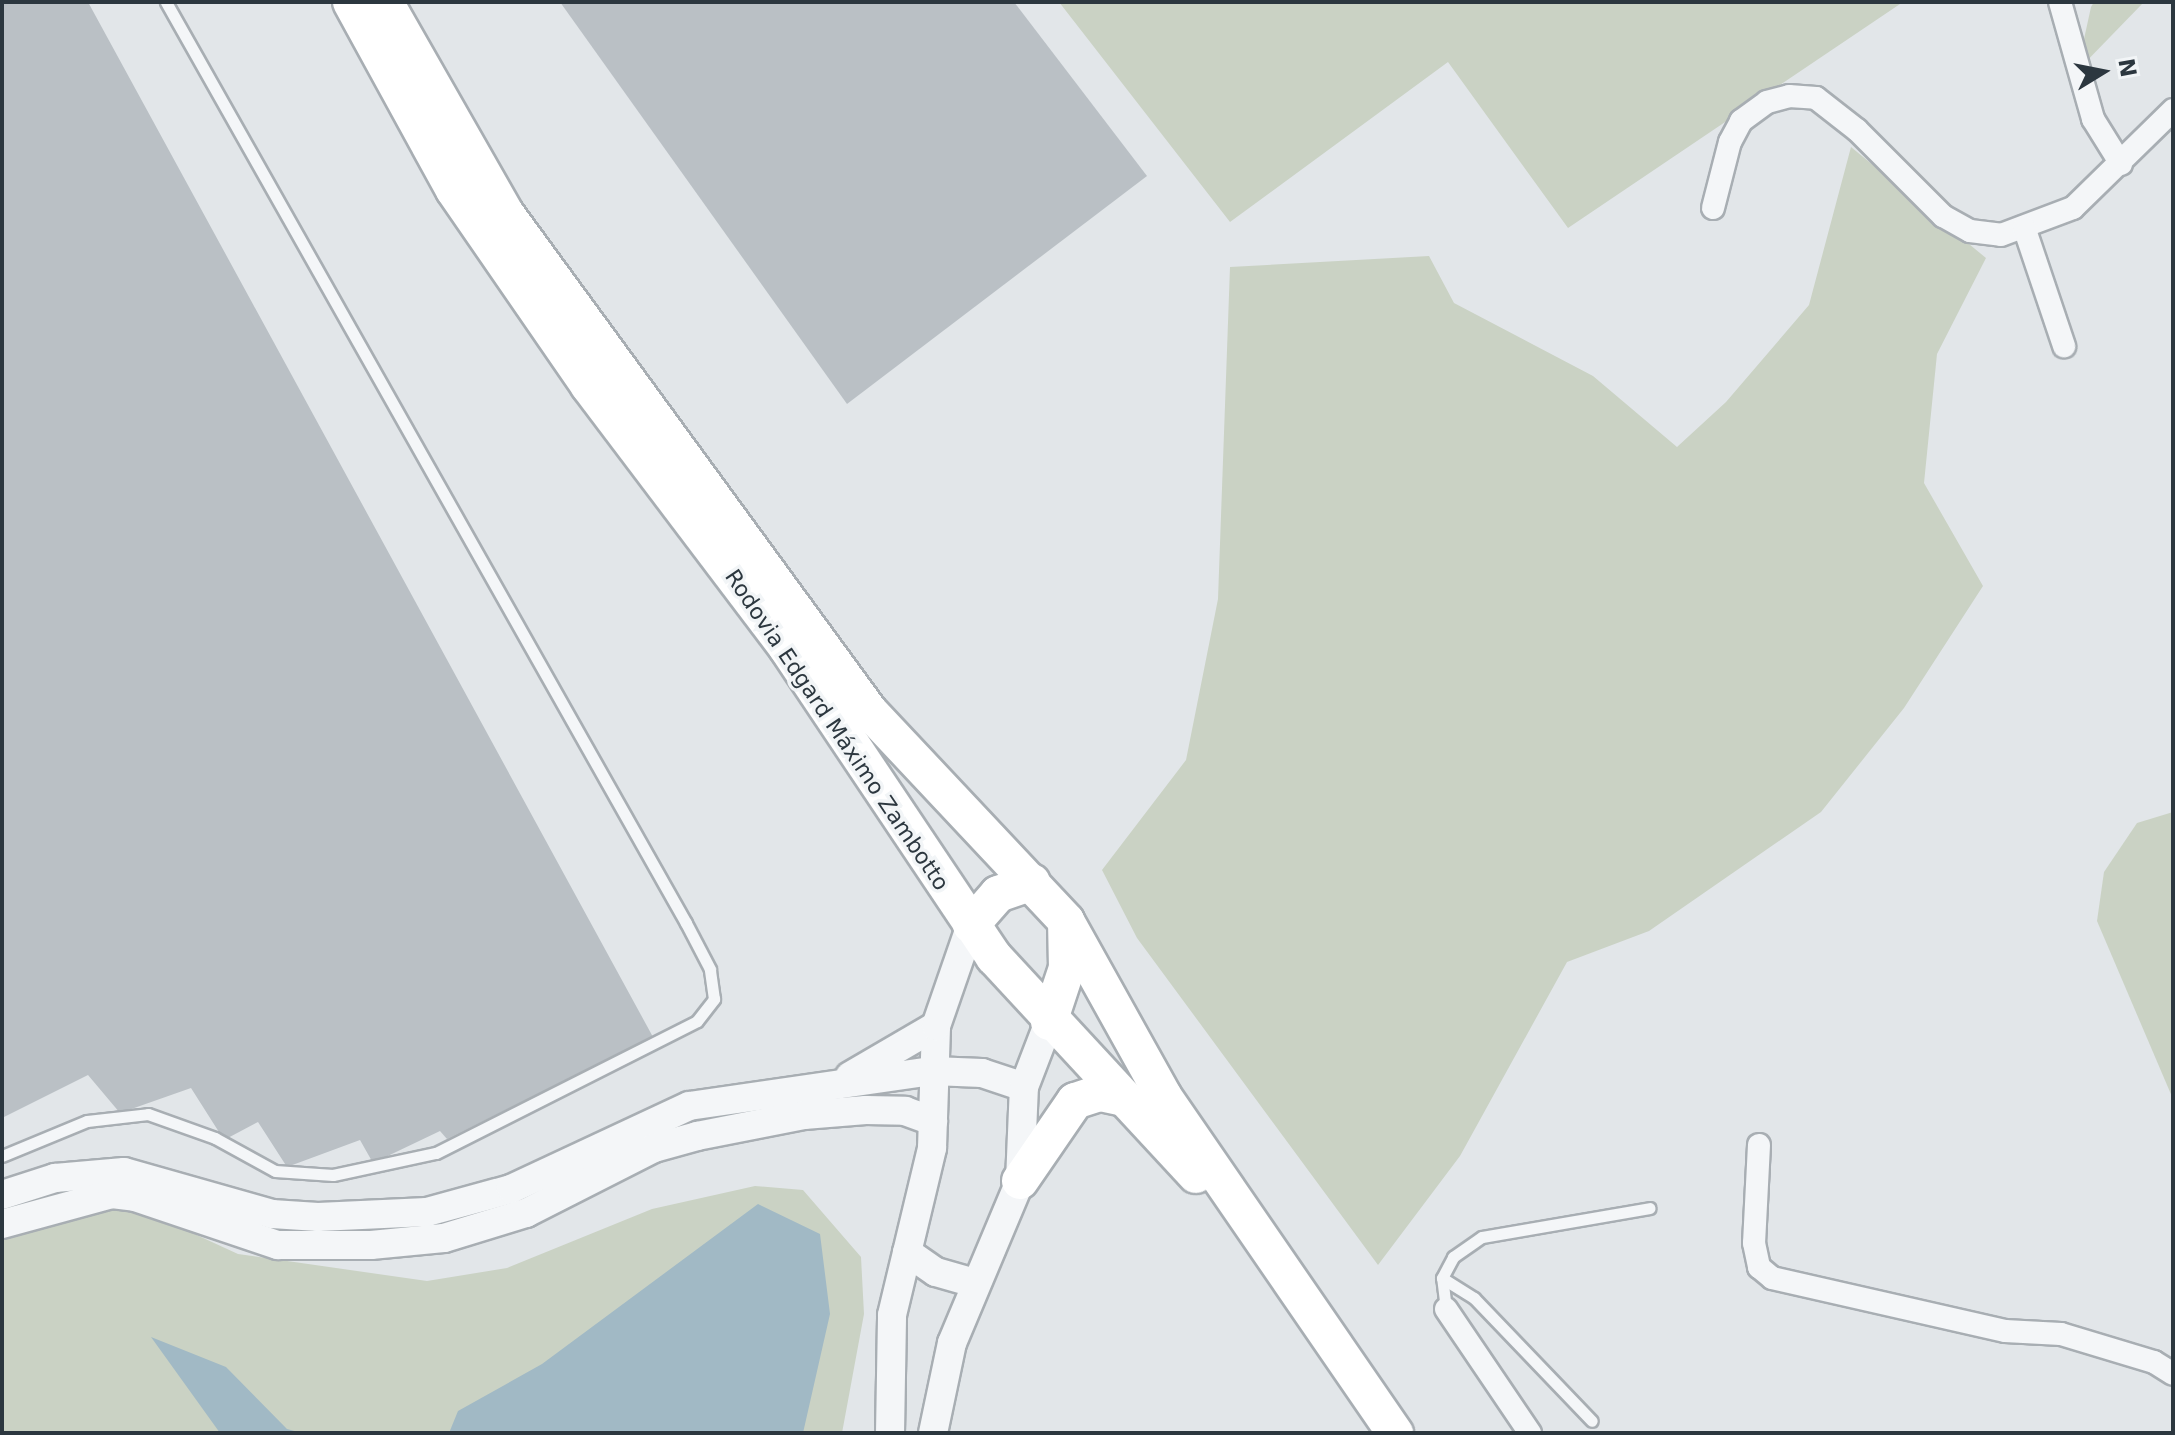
<!DOCTYPE html>
<html>
<head>
<meta charset="utf-8">
<style>
  body { margin:0 }
  #map { position:relative; width:2175px; height:1435px; overflow:hidden; background:#e2e6e9; font-family:"DejaVu Sans",sans-serif }
  div>[style] { position:absolute }
  .green>* { inset:0; background:#cad2c4 }
  .water>* { inset:0; background:#a1b9c5 }
  .building>* { inset:0; background:#bac0c5 }
  .roads { filter:drop-shadow(2px 0 #a8aeb3) drop-shadow(-2px 0 #a8aeb3) drop-shadow(0 2px #a8aeb3) drop-shadow(0 -2px #a8aeb3) }
  .service>* { height:11px; margin:-5.5px; padding:0 5.5px; transform-origin:5.5px; border-radius:5.5px; background:#f4f6f8 }
  .minor>* { height:22px; margin:-11px; padding:0 11px; transform-origin:11px; border-radius:11px; background:#f4f6f8 }
  .tertiary>* { height:28px; margin:-14px; padding:0 14px; transform-origin:14px; border-radius:14px; background:#f4f6f8 }
  .primary>* { height:36px; margin:-18px; padding:0 18px; transform-origin:18px; border-radius:18px; background:#fff }
  span { translate:-50% -50%; white-space:nowrap; text-align:center; line-height:1.15; -webkit-text-stroke:7px #f2f5f7; paint-order:stroke }
  .street-label { font-size:22px; color:#2c373f }
  .frame { position:absolute; inset:0; border:4px solid #2c373f; pointer-events:none }
  .north { position:absolute; left:2063px; top:32px; width:80px; height:80px; -webkit-text-stroke:6px #f2f5f7; paint-order:stroke; rotate:80deg; font-size:22px; font-weight:700; line-height:32px; text-align:center; color:#2c373f }
  .north::after { content:''; display:block; margin:auto; width:28px; height:36px; background:#2c373f; clip-path:polygon(50% 0,100% 100%,50% 72%,0 100%) }
</style>
</head>
<body>
<div id="map">
  <div class="green">
    <div style="clip-path:polygon(1059px 2px,1903px 2px,1568px 228px,1448px 62px,1230px 222px)"></div>
    <div style="clip-path:polygon(2094px 2px,2144px 2px,2077px 71px,2091px 7px)"></div>
    <div style="clip-path:polygon(1851px 147px,1986px 258px,1937px 354px,1924px 483px,1983px 586px,1904px 708px,1821px 812px,1649px 931px,1567px 962px,1460px 1156px,1378px 1265px,1137px 938px,1102px 870px,1186px 760px,1218px 599px,1230px 267px,1429px 256px,1454px 303px,1593px 376px,1677px 447px,1726px 402px,1809px 305px)"></div>
    <div style="clip-path:polygon(2173px 812px,2173px 1099px,2097px 921px,2104px 872px,2137px 823px)"></div>
    <div style="clip-path:polygon(755px 1186px,803px 1190px,861px 1257px,864px 1314px,842px 1433px,2px 1433px,2px 1233px,110px 1206px,164px 1220px,238px 1254px,427px 1281px,507px 1268px,652px 1209px)"></div>
  </div>
  <div class="water">
    <div style="clip-path:polygon(758px 1204px,820px 1234px,830px 1314px,803px 1433px,449px 1433px,458px 1411px,542px 1364px)"></div>
    <div style="clip-path:polygon(151px 1337px,226px 1367px,287px 1429px,302px 1433px,220px 1433px)"></div>
  </div>
  <div class="building">
    <div style="clip-path:polygon(2px 2px,88px 2px,653px 1037px,447px 1139px,440px 1131px,373px 1163px,360px 1140px,287px 1167px,258px 1122px,224px 1140px,191px 1088px,120px 1113px,88px 1075px,2px 1118px)"></div>
    <div style="clip-path:polygon(560px 2px,1014px 2px,1147px 176px,847px 404px)"></div>
  </div>
  <div class="roads">
    <div class="service">
      <div style="left:2px;top:1156px;width:92px;rotate:-22.4deg"></div>
      <div style="left:87px;top:1121px;width:61px;rotate:-6.5deg"></div>
      <div style="left:148px;top:1114px;width:71px;rotate:19.7deg"></div>
      <div style="left:215px;top:1138px;width:68px;rotate:28.8deg"></div>
      <div style="left:275px;top:1171px;width:58px;rotate:3.9deg"></div>
      <div style="left:333px;top:1175px;width:105px;rotate:-12.1deg"></div>
      <div style="left:436px;top:1153px;width:292px;rotate:-26.8deg"></div>
      <div style="left:697px;top:1021px;width:28px;rotate:-52deg"></div>
      <div style="left:714px;top:999px;width:30px;rotate:-98deg"></div>
      <div style="left:710px;top:969px;width:52px;rotate:-117.6deg"></div>
      <div style="left:686px;top:923px;width:1058px;rotate:-119.45deg"></div>
      <div style="left:1442px;top:1278px;width:38px;rotate:32deg"></div>
      <div style="left:1474px;top:1298px;width:170px;rotate:46.2deg"></div>
      <div style="left:1446px;top:1309px;width:31px;rotate:-97deg"></div>
      <div style="left:1442px;top:1278px;width:24px;rotate:-62deg"></div>
      <div style="left:1453px;top:1257px;width:35px;rotate:-35deg"></div>
      <div style="left:1482px;top:1237px;width:170px;rotate:-9.8deg"></div>
    </div>
    <div class="minor">
      <div style="left:2060px;top:2px;width:122px;rotate:74.2deg"></div>
      <div style="left:2093px;top:119px;width:53px;rotate:58.1deg"></div>
      <div style="left:1713px;top:208px;width:68px;rotate:-75.6deg"></div>
      <div style="left:1730px;top:142px;width:24px;rotate:-62deg"></div>
      <div style="left:1741px;top:121px;width:32px;rotate:-36deg"></div>
      <div style="left:1767px;top:102px;width:23px;rotate:-15deg"></div>
      <div style="left:1789px;top:96px;width:27px;rotate:4deg"></div>
      <div style="left:1816px;top:98px;width:52px;rotate:38deg"></div>
      <div style="left:1857px;top:130px;width:122px;rotate:45deg"></div>
      <div style="left:1943px;top:216px;width:31px;rotate:29deg"></div>
      <div style="left:1970px;top:231px;width:31px;rotate:7deg"></div>
      <div style="left:2001px;top:235px;width:77px;rotate:-20.6deg"></div>
      <div style="left:2073px;top:208px;width:140px;rotate:-44.4deg"></div>
      <div style="left:2024px;top:227px;width:126px;rotate:71.4deg"></div>
      <div style="left:1759px;top:1145px;width:98px;rotate:92.9deg"></div>
      <div style="left:1754px;top:1243px;width:25px;rotate:78deg"></div>
      <div style="left:1759px;top:1267px;width:17px;rotate:40deg"></div>
      <div style="left:1772px;top:1278px;width:239px;rotate:12.8deg"></div>
      <div style="left:2005px;top:1331px;width:56px;rotate:3.1deg"></div>
      <div style="left:2061px;top:1334px;width:97px;rotate:16.8deg"></div>
      <div style="left:2154px;top:1362px;width:22px;rotate:32deg"></div>
      <div style="left:1446px;top:1309px;width:150px;rotate:55.9deg"></div>
    </div>
    <div class="tertiary">
      <div style="left:850px;top:1076px;width:99px;rotate:-30.2deg"></div>
      <div style="left:2px;top:1195px;width:56px;rotate:-17.8deg"></div>
      <div style="left:55px;top:1178px;width:69px;rotate:-5deg"></div>
      <div style="left:124px;top:1172px;width:154px;rotate:15.8deg"></div>
      <div style="left:272px;top:1214px;width:46px;rotate:3.7deg"></div>
      <div style="left:318px;top:1217px;width:109px;rotate:-2.6deg"></div>
      <div style="left:427px;top:1212px;width:87px;rotate:-15.3deg"></div>
      <div style="left:511px;top:1189px;width:196px;rotate:-25deg"></div>
      <div style="left:689px;top:1106px;width:246px;rotate:-8.2deg"></div>
      <div style="left:933px;top:1071px;width:49px;rotate:2.3deg"></div>
      <div style="left:982px;top:1073px;width:44px;rotate:18.4deg"></div>
      <div style="left:2px;top:1224px;width:114px;rotate:-15.3deg"></div>
      <div style="left:112px;top:1194px;width:23px;rotate:7deg"></div>
      <div style="left:135px;top:1197px;width:151px;rotate:18.6deg"></div>
      <div style="left:278px;top:1245px;width:93px"></div>
      <div style="left:371px;top:1245px;width:73px;rotate:-5.5deg"></div>
      <div style="left:444px;top:1238px;width:86px;rotate:-17deg"></div>
      <div style="left:526px;top:1213px;width:144px;rotate:-26.9deg"></div>
      <div style="left:654px;top:1148px;width:45px;rotate:-15.6deg"></div>
      <div style="left:697px;top:1136px;width:109px;rotate:-11.1deg"></div>
      <div style="left:804px;top:1115px;width:62px;rotate:-4.6deg"></div>
      <div style="left:866px;top:1110px;width:39px;rotate:1deg"></div>
      <div style="left:905px;top:1111px;width:30px;rotate:20deg"></div>
      <div style="left:907px;top:1252px;width:35px;rotate:35deg"></div>
      <div style="left:936px;top:1272px;width:40px;rotate:16deg"></div>
      <div style="left:890px;top:1433px;width:118px;rotate:-89deg"></div>
      <div style="left:892px;top:1315px;width:172px;rotate:-76.5deg"></div>
      <div style="left:932px;top:1148px;width:122px;rotate:-88.1deg"></div>
      <div style="left:936px;top:1026px;width:107px;rotate:-70.9deg"></div>
      <div style="left:933px;top:1433px;width:92px;rotate:-78.1deg"></div>
      <div style="left:952px;top:1343px;width:176px;rotate:-67.2deg"></div>
      <div style="left:1020px;top:1181px;width:94px;rotate:-87.6deg"></div>
      <div style="left:1024px;top:1087px;width:70px;rotate:-69deg"></div>
    </div>
    <div class="primary">
      <div style="left:351px;top:2px;width:214px;rotate:61.3deg"></div>
      <div style="left:454px;top:190px;width:238px;rotate:55.4deg"></div>
      <div style="left:589px;top:386px;width:328px;rotate:52.9deg"></div>
      <div style="left:787px;top:648px;width:372px;rotate:56.2deg"></div>
      <div style="left:994px;top:957px;width:297px;rotate:47.2deg"></div>
      <div style="left:385px;top:2px;width:244px;rotate:60.3deg"></div>
      <div style="left:506px;top:214px;width:615px;rotate:53.86deg"></div>
      <div style="left:869px;top:711px;width:288px;rotate:46.8deg"></div>
      <div style="left:1066px;top:921px;width:201px;rotate:60.9deg"></div>
      <div style="left:1164px;top:1097px;width:408px;rotate:55.5deg"></div>
      <div style="left:971px;top:925px;width:41px;rotate:-48.9deg"></div>
      <div style="left:998px;top:894px;width:36px;rotate:-19deg"></div>
      <div style="left:1049px;top:1022px;width:57px;rotate:-71.6deg"></div>
      <div style="left:1067px;top:968px;width:47px;rotate:-91.2deg"></div>
      <div style="left:1020px;top:1181px;width:97px;rotate:-55.5deg"></div>
      <div style="left:1075px;top:1101px;width:26px;rotate:-18deg"></div>
      <div style="left:1100px;top:1093px;width:25px;rotate:12deg"></div>
    </div>
  </div>
  <div class="street-label">
    <span style="left:837px;top:730px;rotate:56deg">Rodovia Edgard Máximo Zambotto</span>
  </div>
  <div class="frame"></div>
  <div class="north">N</div>
</div>
</body>
</html>
